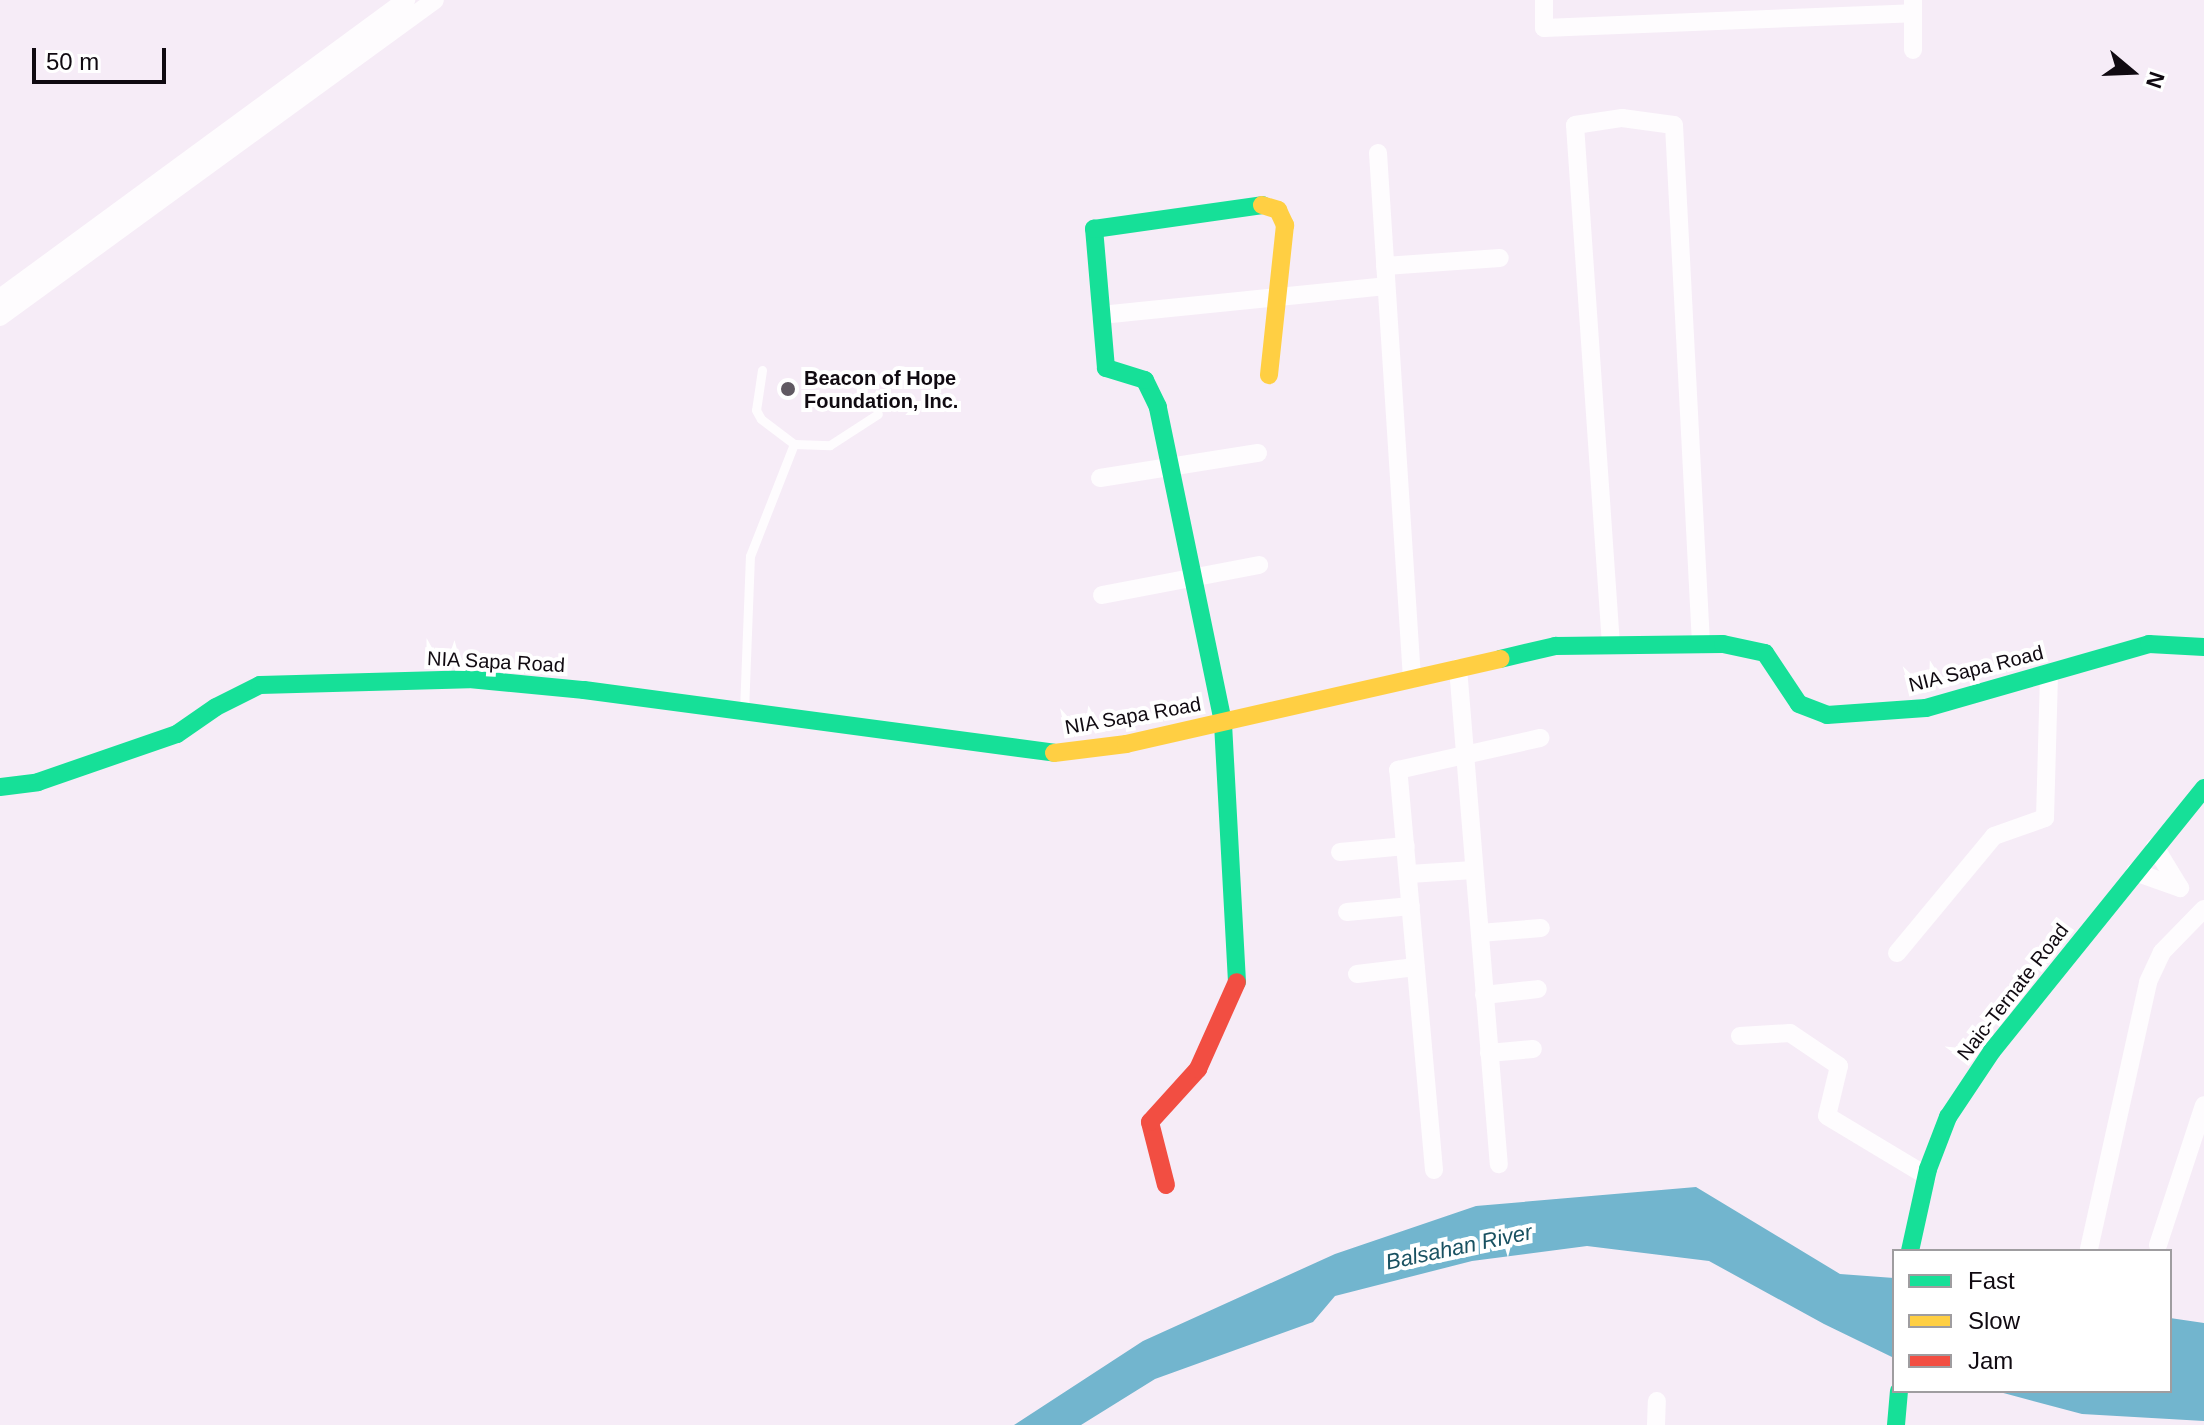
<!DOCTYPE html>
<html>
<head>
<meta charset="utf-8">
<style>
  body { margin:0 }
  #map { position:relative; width:2204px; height:1425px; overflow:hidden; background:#f6ecf7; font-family:Arial,sans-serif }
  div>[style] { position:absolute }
  .water>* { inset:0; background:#72b5ce }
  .lane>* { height:9px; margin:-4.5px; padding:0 4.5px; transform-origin:4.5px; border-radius:4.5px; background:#fefcfe }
  .street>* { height:18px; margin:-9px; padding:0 9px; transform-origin:9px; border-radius:9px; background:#fefcfe }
  .fast>* { height:18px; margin:-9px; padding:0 9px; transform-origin:9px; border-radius:9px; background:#16e098 }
  .slow>* { height:18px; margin:-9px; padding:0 9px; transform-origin:9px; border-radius:9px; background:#ffcf43 }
  .jam>* { height:18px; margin:-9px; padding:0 9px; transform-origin:9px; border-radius:9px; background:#f24e42 }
  .dots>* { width:22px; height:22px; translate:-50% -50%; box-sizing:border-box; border:4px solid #fff; border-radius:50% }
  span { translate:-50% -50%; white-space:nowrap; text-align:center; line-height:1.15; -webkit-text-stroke:8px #fff; paint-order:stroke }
  .poi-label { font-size:20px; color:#100a11; font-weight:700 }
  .left { translate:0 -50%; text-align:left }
  .street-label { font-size:20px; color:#100a11 }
  .water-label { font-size:22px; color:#195161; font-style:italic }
  .legend { position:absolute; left:1892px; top:1249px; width:280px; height:144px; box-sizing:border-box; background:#fff; border:2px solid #9f9da0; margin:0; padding:10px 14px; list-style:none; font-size:24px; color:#100a11 }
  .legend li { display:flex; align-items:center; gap:16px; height:40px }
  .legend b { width:40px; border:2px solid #9f9da0 }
  .north { position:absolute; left:2092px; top:32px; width:80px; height:80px; -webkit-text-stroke:6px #fff; paint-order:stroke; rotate:109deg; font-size:22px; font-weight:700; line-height:32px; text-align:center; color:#100a11 }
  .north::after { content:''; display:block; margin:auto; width:28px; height:36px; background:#100a11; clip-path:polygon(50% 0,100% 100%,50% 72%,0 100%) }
  .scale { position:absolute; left:32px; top:48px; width:134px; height:36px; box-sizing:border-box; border:4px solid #100a11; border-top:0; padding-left:10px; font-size:24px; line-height:28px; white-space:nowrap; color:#100a11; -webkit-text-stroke:6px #fff; paint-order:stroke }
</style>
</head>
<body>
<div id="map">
  <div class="water">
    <div style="clip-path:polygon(1696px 1187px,1840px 1274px,1894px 1278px,1894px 1358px,1824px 1324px,1709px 1261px,1587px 1246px,1472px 1261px,1335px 1296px,1313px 1322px,1155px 1379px,1081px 1425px,1014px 1425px,1143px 1341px,1335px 1254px,1476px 1206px)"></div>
    <div style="clip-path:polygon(2170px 1318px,2204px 1323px,2204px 1421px,2082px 1414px,1996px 1391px,2170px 1391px)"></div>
  </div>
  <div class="lane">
    <div style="left:762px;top:370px;width:40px;rotate:98.5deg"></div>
    <div style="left:756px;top:410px;width:10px;rotate:61deg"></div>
    <div style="left:761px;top:419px;width:41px;rotate:37.1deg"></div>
    <div style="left:744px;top:711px;width:155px;rotate:-87.8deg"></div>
    <div style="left:750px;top:556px;width:120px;rotate:-68.6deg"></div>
    <div style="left:794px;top:444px;width:36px;rotate:2deg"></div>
    <div style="left:830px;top:445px;width:57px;rotate:-32.9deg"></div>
  </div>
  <div class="street">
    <div style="left:1544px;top:0;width:28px;rotate:90deg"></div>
    <div style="left:1544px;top:28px;width:369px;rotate:-2.3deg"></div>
    <div style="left:1913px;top:0;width:50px;rotate:90deg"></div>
    <div style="left:1378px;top:153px;width:527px;rotate:86.3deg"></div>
    <div style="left:1385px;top:266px;width:115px;rotate:-4deg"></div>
    <div style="left:0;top:298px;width:504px;rotate:-36.28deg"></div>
    <div style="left:1101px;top:315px;width:286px;rotate:-5.8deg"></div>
    <div style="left:0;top:317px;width:538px;rotate:-36.08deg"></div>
    <div style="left:1100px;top:478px;width:160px;rotate:-9deg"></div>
    <div style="left:1102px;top:595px;width:160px;rotate:-10.8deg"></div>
    <div style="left:1611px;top:645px;width:521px;rotate:-93.96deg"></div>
    <div style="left:1575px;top:125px;width:48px;rotate:-8.5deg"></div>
    <div style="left:1622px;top:118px;width:52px;rotate:7.7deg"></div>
    <div style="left:1674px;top:125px;width:520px;rotate:87.02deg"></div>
    <div style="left:1458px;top:668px;width:498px;rotate:85.3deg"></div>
    <div style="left:1340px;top:852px;width:66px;rotate:-5.2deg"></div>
    <div style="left:2135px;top:872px;width:48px;rotate:19.6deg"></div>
    <div style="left:2180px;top:888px;width:48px;rotate:-121.4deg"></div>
    <div style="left:1409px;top:874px;width:65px;rotate:-3.5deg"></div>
    <div style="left:1347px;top:912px;width:64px;rotate:-5.4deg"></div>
    <div style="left:1480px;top:933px;width:61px;rotate:-4.7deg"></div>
    <div style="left:1897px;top:953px;width:152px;rotate:-50.3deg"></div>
    <div style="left:1994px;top:836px;width:54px;rotate:-19.4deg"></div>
    <div style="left:2045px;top:818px;width:145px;rotate:-88.4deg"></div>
    <div style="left:1357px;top:974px;width:59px;rotate:-6.8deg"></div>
    <div style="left:1484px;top:995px;width:54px;rotate:-6.3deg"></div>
    <div style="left:1740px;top:1036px;width:50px;rotate:-3.4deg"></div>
    <div style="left:1790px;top:1033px;width:59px;rotate:34deg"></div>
    <div style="left:1839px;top:1066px;width:51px;rotate:103.5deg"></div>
    <div style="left:1827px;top:1116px;width:117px;rotate:31deg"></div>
    <div style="left:1489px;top:1053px;width:44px;rotate:-5.2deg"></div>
    <div style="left:1434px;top:1170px;width:402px;rotate:-95.1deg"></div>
    <div style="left:1398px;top:770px;width:146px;rotate:-12.7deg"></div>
    <div style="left:2158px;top:1245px;width:147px;rotate:-71.8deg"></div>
    <div style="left:2089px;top:1249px;width:273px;rotate:-77.5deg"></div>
    <div style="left:2148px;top:982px;width:33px;rotate:-65deg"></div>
    <div style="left:2162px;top:952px;width:60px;rotate:-45.7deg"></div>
    <div style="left:1656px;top:1425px;width:24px;rotate:-88deg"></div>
  </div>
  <div class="fast">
    <div style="left:1500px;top:659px;width:57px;rotate:-13.3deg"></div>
    <div style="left:1555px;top:646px;width:168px;rotate:-0.7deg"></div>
    <div style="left:1723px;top:644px;width:43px;rotate:12.1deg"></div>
    <div style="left:1765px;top:653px;width:61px;rotate:56.3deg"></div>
    <div style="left:1799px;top:704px;width:30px;rotate:21deg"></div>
    <div style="left:1827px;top:715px;width:99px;rotate:-4deg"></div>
    <div style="left:1926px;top:708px;width:232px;rotate:-16deg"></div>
    <div style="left:2149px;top:644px;width:55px;rotate:3.1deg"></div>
    <div style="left:0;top:787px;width:38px;rotate:-7deg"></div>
    <div style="left:38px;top:782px;width:147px;rotate:-19.1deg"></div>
    <div style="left:177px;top:734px;width:47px;rotate:-34.7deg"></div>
    <div style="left:216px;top:707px;width:49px;rotate:-26.6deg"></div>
    <div style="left:260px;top:685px;width:209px;rotate:-1.6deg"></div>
    <div style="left:469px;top:679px;width:116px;rotate:5.5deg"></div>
    <div style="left:584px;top:690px;width:474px;rotate:7.6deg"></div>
    <div style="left:1237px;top:982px;width:260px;rotate:-93.1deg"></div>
    <div style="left:1223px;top:722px;width:322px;rotate:-101.7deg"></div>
    <div style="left:1158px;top:407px;width:30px;rotate:-116deg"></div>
    <div style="left:1145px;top:380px;width:41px;rotate:-162.9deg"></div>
    <div style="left:1106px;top:368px;width:140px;rotate:-94.9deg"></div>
    <div style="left:1094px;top:229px;width:170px;rotate:-8.1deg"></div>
    <div style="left:1910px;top:1251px;width:84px;rotate:-77.6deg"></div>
    <div style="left:1928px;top:1169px;width:56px;rotate:-69deg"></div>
    <div style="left:1948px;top:1117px;width:79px;rotate:-56.3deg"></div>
    <div style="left:1992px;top:1051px;width:338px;rotate:-51.1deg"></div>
    <div style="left:1896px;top:1425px;width:34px;rotate:-85deg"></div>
  </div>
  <div class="slow">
    <div style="left:1262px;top:205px;width:17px;rotate:17deg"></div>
    <div style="left:1278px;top:210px;width:17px;rotate:65deg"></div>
    <div style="left:1285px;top:225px;width:151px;rotate:96.1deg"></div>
    <div style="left:1054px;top:753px;width:73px;rotate:-7.1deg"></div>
    <div style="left:1126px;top:744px;width:384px;rotate:-12.8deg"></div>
  </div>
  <div class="jam">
    <div style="left:1166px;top:1185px;width:65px;rotate:-104.3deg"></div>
    <div style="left:1150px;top:1122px;width:72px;rotate:-47.8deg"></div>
    <div style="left:1198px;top:1069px;width:95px;rotate:-65.9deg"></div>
  </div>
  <div class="dots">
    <div style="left:788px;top:389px;background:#605962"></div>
  </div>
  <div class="poi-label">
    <span class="left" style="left:804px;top:390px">Beacon of Hope<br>Foundation, Inc.</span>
  </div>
  <div class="street-label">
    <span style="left:496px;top:662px;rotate:3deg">NIA Sapa Road</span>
    <span style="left:1976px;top:669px;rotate:-14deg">NIA Sapa Road</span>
    <span style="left:1133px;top:716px;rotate:-10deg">NIA Sapa Road</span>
    <span style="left:2013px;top:992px;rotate:-52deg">Naic-Ternate Road</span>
  </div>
  <div class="water-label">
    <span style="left:1459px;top:1247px;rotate:-12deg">Balsahan River</span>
  </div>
  <ul class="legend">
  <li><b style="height:10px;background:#16e098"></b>Fast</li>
  <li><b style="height:10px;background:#ffcf43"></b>Slow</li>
  <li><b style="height:10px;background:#f24e42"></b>Jam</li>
  </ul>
  <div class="north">N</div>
  <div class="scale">50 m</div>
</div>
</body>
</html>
